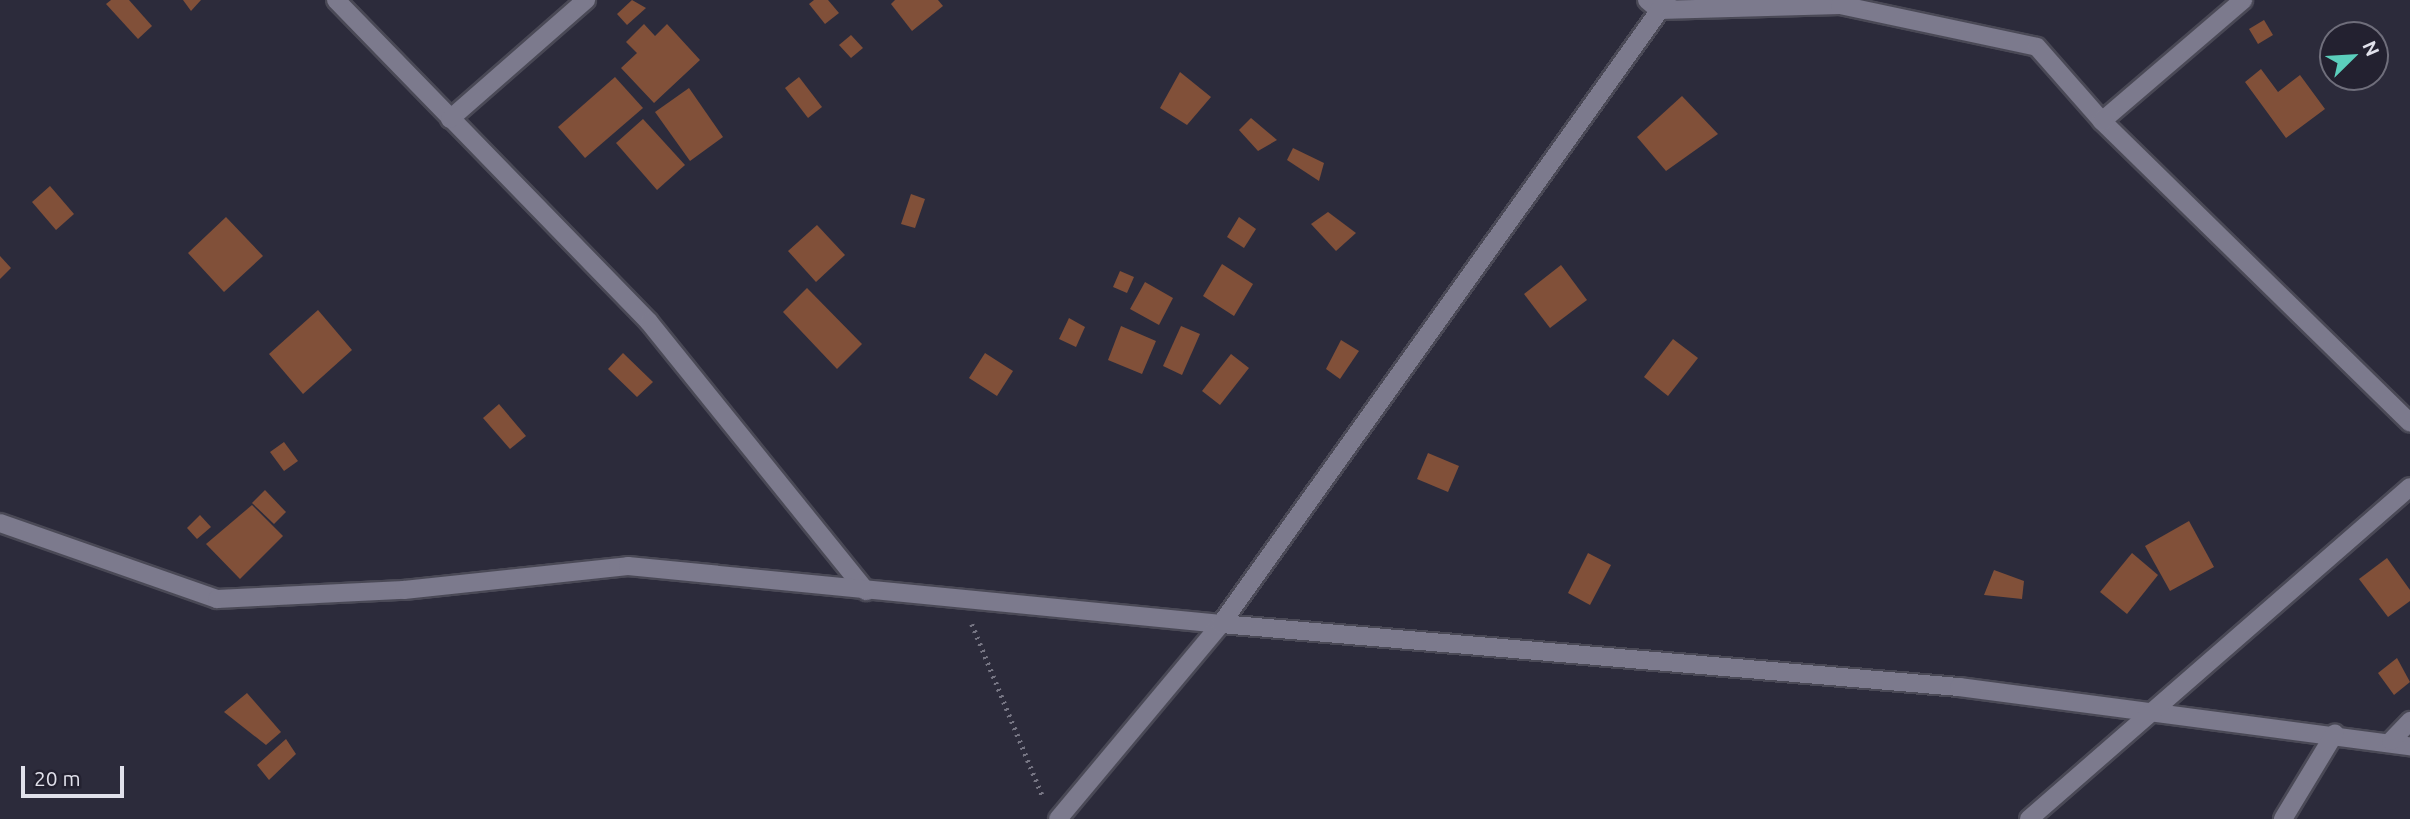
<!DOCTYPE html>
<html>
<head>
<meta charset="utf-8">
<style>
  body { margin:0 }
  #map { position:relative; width:2410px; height:819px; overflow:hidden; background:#2c2b3b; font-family:Ubuntu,sans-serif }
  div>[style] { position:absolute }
  .building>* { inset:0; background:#815039 }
  .path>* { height:4.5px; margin-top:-2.25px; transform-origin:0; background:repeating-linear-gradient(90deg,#767583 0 2px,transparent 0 7px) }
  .roads { filter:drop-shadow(2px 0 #4a4956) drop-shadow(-2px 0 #4a4956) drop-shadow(0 2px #4a4956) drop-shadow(0 -2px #4a4956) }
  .street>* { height:18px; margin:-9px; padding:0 9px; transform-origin:9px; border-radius:9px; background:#7c7a8d }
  span { translate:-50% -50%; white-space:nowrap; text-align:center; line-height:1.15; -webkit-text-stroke:6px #232130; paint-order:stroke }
  .north { position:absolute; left:2319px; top:21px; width:70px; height:70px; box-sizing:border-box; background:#232130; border:2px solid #6f6e7b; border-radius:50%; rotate:66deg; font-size:19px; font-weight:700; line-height:28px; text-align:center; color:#e1e1eb }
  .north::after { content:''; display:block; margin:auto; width:24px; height:32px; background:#5bcebc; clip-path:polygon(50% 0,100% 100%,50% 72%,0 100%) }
  .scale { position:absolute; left:21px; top:766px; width:103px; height:32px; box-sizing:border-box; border:4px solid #e1e1eb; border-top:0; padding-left:9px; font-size:21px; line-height:24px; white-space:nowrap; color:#e1e1eb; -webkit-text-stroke:5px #232130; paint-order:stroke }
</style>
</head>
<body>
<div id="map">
  <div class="building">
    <div style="clip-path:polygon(111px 0,129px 0,152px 26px,138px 39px,106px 4px)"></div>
    <div style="clip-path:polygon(183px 0,201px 0,191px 11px)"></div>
    <div style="clip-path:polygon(632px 0,646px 8px,627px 25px,617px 14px)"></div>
    <div style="clip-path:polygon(814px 0,828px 0,839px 13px,825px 24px,809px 4px)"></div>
    <div style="clip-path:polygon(895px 0,938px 0,943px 6px,912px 31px,891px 4px)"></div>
    <div style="clip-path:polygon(2264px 20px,2273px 35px,2258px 44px,2249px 29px)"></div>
    <div style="clip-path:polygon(644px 24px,655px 36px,667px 24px,700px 60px,654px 103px,621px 68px,637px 53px,626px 42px)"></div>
    <div style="clip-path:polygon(851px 35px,863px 48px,851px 58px,839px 45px)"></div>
    <div style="clip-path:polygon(2261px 69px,2278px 92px,2300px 75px,2325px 109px,2286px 138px,2245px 82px)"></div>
    <div style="clip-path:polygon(1180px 72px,1211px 97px,1187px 125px,1160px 108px)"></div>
    <div style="clip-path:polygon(615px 77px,643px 108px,585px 158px,558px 127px)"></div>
    <div style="clip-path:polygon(799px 77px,822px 107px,808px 118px,785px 88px)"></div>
    <div style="clip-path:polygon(689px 88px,723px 137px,690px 161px,655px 112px)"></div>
    <div style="clip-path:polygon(1682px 96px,1718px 134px,1666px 171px,1637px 137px)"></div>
    <div style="clip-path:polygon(1251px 118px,1277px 140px,1258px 151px,1239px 130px)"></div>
    <div style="clip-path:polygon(643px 119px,685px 165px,657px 190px,616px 143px)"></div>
    <div style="clip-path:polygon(1293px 148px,1324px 163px,1319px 181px,1287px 160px)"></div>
    <div style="clip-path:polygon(50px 186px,74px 214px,56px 230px,32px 202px)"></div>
    <div style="clip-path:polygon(911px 194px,925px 199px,915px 228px,901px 224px)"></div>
    <div style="clip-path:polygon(1328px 212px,1356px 233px,1336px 251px,1311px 224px)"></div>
    <div style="clip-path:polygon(226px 217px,263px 256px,224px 292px,188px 253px)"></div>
    <div style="clip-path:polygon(1239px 217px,1256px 229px,1244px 248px,1227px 237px)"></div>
    <div style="clip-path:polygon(817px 225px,845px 255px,816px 282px,788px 251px)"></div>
    <div style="clip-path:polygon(0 256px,11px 268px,0 279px)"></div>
    <div style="clip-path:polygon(1222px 264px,1253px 284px,1234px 316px,1203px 296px)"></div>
    <div style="clip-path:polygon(1561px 265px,1587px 300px,1550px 328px,1524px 294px)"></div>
    <div style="clip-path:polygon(1120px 271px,1134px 277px,1127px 293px,1113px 287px)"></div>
    <div style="clip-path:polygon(1145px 282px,1173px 298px,1159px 325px,1130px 309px)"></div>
    <div style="clip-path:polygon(807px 288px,862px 344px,837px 369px,783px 312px)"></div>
    <div style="clip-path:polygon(318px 310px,352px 350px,303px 394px,269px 354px)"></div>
    <div style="clip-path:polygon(1069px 318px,1085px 327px,1076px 347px,1059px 339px)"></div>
    <div style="clip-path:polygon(1121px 326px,1156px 341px,1142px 374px,1108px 360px)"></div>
    <div style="clip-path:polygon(1181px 326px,1200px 334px,1182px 375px,1163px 366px)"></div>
    <div style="clip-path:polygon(1673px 339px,1698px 358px,1668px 396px,1644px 377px)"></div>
    <div style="clip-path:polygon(1341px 340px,1359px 351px,1340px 379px,1326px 369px)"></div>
    <div style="clip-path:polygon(623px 353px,653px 382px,637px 397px,608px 369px)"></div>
    <div style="clip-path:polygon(985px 353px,1013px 371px,997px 396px,969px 378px)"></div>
    <div style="clip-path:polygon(1231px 354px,1249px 368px,1220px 405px,1202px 391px)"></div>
    <div style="clip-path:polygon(499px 404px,526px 436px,510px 449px,483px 418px)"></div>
    <div style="clip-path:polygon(284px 442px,298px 461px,284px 471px,270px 452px)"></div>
    <div style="clip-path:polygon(1428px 453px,1459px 466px,1448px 492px,1417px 479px)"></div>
    <div style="clip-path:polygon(265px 490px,286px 512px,274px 524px,252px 503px)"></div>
    <div style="clip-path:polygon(252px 505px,283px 536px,240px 579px,206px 544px)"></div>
    <div style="clip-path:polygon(200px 515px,211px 527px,197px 539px,187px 528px)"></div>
    <div style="clip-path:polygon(2189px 521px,2214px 567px,2170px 591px,2145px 546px)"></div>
    <div style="clip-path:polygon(1588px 553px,1611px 565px,1590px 605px,1568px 593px)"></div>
    <div style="clip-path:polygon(2132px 553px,2158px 575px,2127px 614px,2100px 592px)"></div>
    <div style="clip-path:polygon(2387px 558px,2410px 590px,2410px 601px,2388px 617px,2359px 579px)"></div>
    <div style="clip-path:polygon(1994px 570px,2024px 581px,2022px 599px,1984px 595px)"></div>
    <div style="clip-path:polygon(2397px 658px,2410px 682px,2394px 695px,2378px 673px)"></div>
    <div style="clip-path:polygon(247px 693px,281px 732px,266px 745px,224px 712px)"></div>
    <div style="clip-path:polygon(286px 739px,296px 754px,269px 780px,257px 765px)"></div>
  </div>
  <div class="path">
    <div style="left:972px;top:624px;width:187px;rotate:67.7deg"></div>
  </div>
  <div class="roads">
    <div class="street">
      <div style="left:336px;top:0;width:449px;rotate:45.8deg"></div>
      <div style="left:649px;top:322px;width:346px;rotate:51.1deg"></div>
      <div style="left:1647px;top:0;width:16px;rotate:40deg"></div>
      <div style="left:1659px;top:10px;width:181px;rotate:-1.6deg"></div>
      <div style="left:1840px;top:5px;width:201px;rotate:12deg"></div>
      <div style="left:2037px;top:47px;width:98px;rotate:48.7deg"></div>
      <div style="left:2102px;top:121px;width:431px;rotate:44.4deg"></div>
      <div style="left:450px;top:119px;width:181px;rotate:-41.2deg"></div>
      <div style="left:2102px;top:121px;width:186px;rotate:-40.6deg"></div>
      <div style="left:0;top:523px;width:230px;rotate:19.3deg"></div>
      <div style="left:217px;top:599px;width:187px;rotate:-2.8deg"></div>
      <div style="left:404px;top:590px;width:225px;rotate:-6.1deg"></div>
      <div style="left:628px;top:566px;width:596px;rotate:5.59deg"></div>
      <div style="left:1221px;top:624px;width:741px;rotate:4.88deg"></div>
      <div style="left:1959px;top:687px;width:455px;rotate:7.5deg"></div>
      <div style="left:2391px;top:741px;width:28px;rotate:-46deg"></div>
      <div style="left:1058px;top:819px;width:254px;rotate:-50.1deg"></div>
      <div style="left:1221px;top:624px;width:767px;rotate:-54.44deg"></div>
      <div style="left:2029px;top:819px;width:505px;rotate:-41.07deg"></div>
      <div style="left:2283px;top:819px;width:100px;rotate:-58.8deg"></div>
    </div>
  </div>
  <div class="north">N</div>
  <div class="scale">20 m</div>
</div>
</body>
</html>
